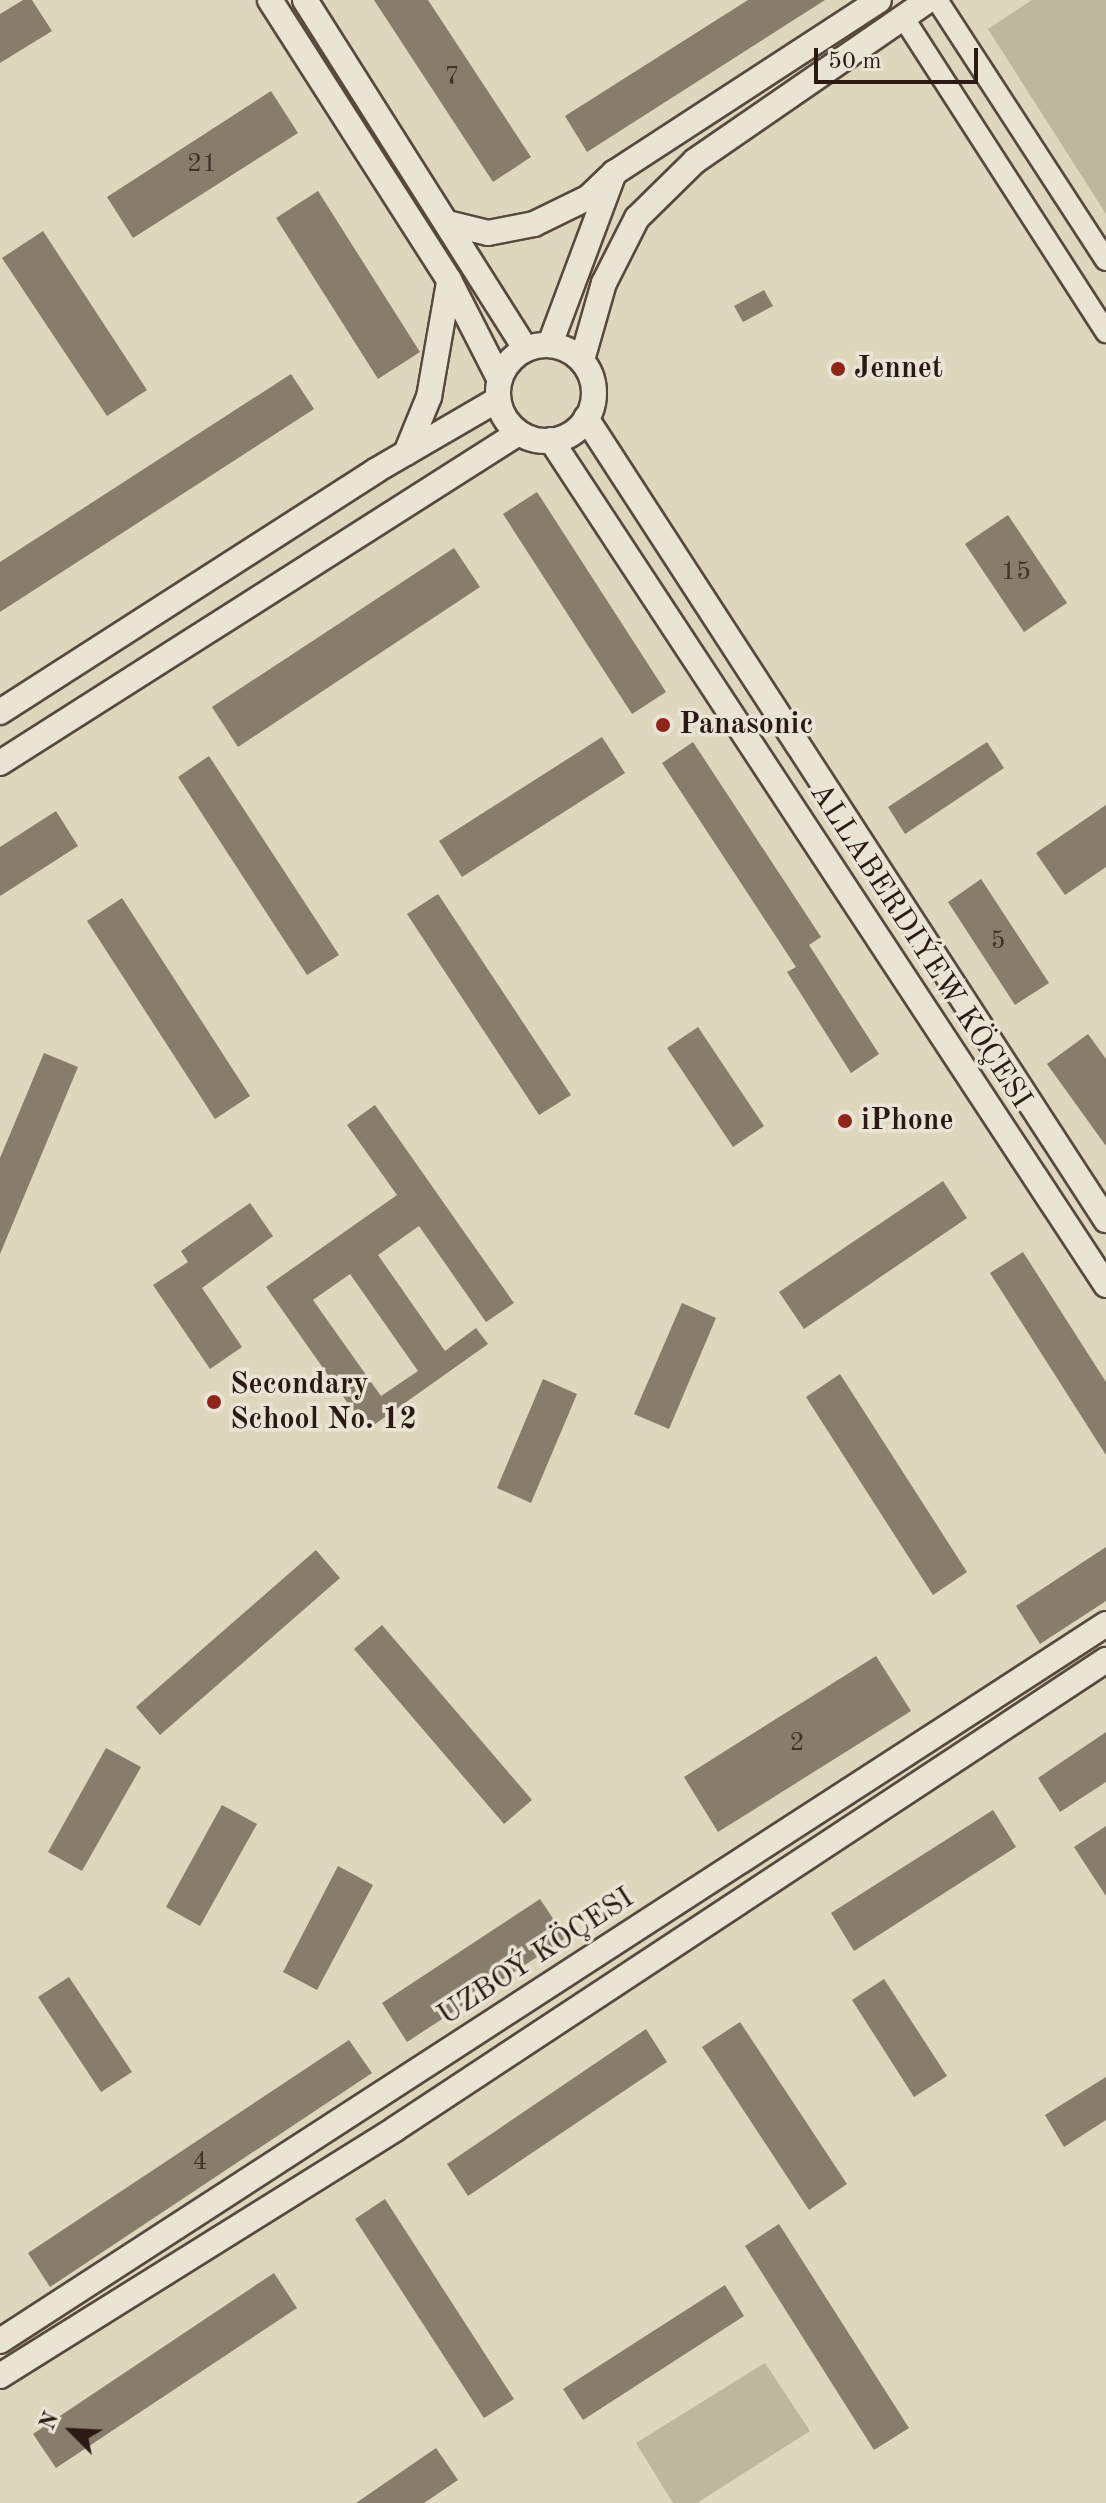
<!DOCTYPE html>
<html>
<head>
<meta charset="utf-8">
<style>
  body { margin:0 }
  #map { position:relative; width:1106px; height:2503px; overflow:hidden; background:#ded6bd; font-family:"Old Standard TT",serif }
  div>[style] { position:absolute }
  .green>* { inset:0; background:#bfb6a0 }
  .building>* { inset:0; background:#887c6b }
  .roads { filter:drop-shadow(2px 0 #57493e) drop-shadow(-2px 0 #57493e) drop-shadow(0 2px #57493e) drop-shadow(0 -2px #57493e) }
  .minor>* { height:20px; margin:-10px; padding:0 10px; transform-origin:10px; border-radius:10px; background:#eae4d4 }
  .tertiary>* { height:24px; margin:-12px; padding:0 12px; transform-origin:12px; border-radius:12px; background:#eae4d4 }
  .tertiary>.ring { margin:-12px; padding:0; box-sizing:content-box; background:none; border:24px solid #eae4d4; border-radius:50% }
  .dots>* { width:22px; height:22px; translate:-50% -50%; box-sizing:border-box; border:4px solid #eae4d4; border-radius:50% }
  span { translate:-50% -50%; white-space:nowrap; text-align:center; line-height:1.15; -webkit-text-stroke:7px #eae4d4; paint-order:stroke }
  .number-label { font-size:26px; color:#423229 }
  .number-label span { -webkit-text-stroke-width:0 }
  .poi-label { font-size:30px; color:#2a1a13; font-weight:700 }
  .left { translate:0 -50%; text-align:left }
  .street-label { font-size:30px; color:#2a1a13 }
  .north { position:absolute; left:32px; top:2391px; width:80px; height:80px; -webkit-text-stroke:6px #eae4d4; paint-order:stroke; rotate:294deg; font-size:22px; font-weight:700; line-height:32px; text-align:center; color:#2a1a13 }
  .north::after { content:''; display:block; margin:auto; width:28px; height:36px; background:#2a1a13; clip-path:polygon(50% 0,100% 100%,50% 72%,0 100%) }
  .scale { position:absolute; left:814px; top:48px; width:164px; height:36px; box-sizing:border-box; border:4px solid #2a1a13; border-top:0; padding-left:10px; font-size:24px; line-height:28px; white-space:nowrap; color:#2a1a13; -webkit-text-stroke:6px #eae4d4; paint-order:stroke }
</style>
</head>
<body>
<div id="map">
  <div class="green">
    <div style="clip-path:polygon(1032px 0,1106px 0,1106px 214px,988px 29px)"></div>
    <div style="clip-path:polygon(765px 2363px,810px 2431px,697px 2503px,673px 2503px,636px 2443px)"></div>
  </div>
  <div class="building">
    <div style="clip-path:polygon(23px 0,32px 0,52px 31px,0 63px,0 14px)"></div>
    <div style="clip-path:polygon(374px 0,428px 0,531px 157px,493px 182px)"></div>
    <div style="clip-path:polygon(748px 0,825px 0,587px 152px,565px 116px)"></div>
    <div style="clip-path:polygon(271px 91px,298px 133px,133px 238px,107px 197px)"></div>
    <div style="clip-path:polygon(318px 191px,420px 352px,378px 379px,276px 218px)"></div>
    <div style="clip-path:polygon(43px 231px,147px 390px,107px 416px,2px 258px)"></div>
    <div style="clip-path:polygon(764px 290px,773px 306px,743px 322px,734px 306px)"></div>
    <div style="clip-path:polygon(291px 374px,314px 409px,0 612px,0 562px)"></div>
    <div style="clip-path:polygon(537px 492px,666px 692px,632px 714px,503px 514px)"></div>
    <div style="clip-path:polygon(1008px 515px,1067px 603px,1024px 632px,965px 544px)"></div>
    <div style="clip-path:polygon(454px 548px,480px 587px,238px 747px,212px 707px)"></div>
    <div style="clip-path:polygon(602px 737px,625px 773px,462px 877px,439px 841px)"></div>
    <div style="clip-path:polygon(693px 742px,821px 937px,809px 945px,879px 1054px,851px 1073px,787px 972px,796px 967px,662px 763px)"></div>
    <div style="clip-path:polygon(987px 742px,1004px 768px,905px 834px,888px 807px)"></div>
    <div style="clip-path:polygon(209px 756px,339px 955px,307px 975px,178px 777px)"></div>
    <div style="clip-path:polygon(1106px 805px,1106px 867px,1065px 895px,1036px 853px)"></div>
    <div style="clip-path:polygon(56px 811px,78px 846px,0 896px,0 847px)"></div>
    <div style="clip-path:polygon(981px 879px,1049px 983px,1015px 1005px,948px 902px)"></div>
    <div style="clip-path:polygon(438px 894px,571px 1095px,539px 1115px,407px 914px)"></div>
    <div style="clip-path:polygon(122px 898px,250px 1096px,215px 1119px,87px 921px)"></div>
    <div style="clip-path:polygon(698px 1027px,764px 1126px,733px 1147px,667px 1048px)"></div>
    <div style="clip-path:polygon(1088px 1034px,1106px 1059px,1106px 1146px,1047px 1064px)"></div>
    <div style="clip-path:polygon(44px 1053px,78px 1067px,0 1254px,0 1158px)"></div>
    <div style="clip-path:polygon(evenodd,375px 1105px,514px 1303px,486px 1322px,419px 1226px,378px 1255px,445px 1351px,476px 1328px,488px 1344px,371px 1427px,359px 1409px,354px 1412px,266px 1287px,397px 1195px,347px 1125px,375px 1105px,350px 1274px,418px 1371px,381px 1396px,313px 1300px,350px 1274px)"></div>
    <div style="clip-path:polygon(943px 1181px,967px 1218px,804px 1329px,779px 1292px)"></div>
    <div style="clip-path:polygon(250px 1203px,273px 1236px,202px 1288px,242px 1347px,210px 1369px,153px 1285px,188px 1262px,181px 1251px)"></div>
    <div style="clip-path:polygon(1023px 1252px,1106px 1382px,1106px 1455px,990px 1273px)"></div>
    <div style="clip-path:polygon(682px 1303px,716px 1318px,669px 1429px,634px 1414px)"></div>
    <div style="clip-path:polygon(840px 1374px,967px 1572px,933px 1595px,806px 1397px)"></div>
    <div style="clip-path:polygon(543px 1379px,577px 1394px,531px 1503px,497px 1488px)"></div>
    <div style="clip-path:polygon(1106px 1547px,1106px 1601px,1040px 1644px,1016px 1606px)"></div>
    <div style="clip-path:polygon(316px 1550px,340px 1578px,160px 1735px,136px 1707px)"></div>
    <div style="clip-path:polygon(382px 1625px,532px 1800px,504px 1824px,354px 1649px)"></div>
    <div style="clip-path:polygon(876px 1656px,911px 1711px,718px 1832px,684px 1777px)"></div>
    <div style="clip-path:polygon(1106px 1732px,1106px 1782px,1060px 1812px,1038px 1778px)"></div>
    <div style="clip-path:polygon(106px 1748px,141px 1767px,82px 1871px,48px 1852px)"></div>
    <div style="clip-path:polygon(222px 1805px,257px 1824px,200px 1926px,166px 1907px)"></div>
    <div style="clip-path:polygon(993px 1810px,1016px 1847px,854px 1951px,831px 1913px)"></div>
    <div style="clip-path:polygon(1106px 1826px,1106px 1896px,1074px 1847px)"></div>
    <div style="clip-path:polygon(338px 1866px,373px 1885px,317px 1990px,283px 1972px)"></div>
    <div style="clip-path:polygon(540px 1899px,566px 1938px,407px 2042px,382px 2003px)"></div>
    <div style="clip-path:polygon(69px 1977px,132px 2072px,101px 2092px,38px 1997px)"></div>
    <div style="clip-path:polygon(884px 1979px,947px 2076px,914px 2097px,852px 2000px)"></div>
    <div style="clip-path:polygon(740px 2022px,847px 2184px,809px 2210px,702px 2047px)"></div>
    <div style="clip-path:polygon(646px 2029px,667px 2062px,468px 2196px,447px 2164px)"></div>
    <div style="clip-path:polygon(349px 2040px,372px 2073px,50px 2287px,28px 2253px)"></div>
    <div style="clip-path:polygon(1106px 2077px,1106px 2120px,1064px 2147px,1045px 2115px)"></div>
    <div style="clip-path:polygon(385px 2199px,514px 2399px,484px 2418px,355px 2219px)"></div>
    <div style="clip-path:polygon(779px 2224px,909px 2428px,874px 2450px,745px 2246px)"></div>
    <div style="clip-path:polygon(274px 2273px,297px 2308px,56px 2468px,33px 2434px)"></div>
    <div style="clip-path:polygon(725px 2285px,744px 2316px,583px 2420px,563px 2389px)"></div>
    <div style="clip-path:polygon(436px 2448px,458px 2480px,424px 2503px,356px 2503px)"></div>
  </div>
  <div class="roads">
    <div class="minor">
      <div style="left:937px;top:0;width:310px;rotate:57deg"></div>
      <div style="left:903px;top:17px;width:375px;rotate:57.2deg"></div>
    </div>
    <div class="tertiary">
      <div style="left:270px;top:0;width:332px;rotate:57.4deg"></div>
      <div style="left:449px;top:280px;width:110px;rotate:63deg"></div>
      <div style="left:305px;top:0;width:413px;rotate:57.7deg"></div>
      <div style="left:447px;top:223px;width:42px;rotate:13.7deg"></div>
      <div style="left:488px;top:233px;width:47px;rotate:-11.1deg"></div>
      <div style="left:534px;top:224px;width:61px;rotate:-26.1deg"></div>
      <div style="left:589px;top:197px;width:29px;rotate:-44deg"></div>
      <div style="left:550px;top:344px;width:183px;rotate:-69.5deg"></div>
      <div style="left:614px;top:173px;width:316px;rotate:-33.1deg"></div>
      <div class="ring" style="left:498px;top:345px;width:72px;height:72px"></div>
      <div style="left:582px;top:360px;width:80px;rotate:-74.1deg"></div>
      <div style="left:604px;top:283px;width:73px;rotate:-63.1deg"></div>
      <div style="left:637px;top:218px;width:81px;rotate:-44.5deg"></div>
      <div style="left:695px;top:161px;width:283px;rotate:-34.6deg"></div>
      <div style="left:586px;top:418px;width:956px;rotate:57.04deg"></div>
      <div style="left:551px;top:440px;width:1011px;rotate:56.7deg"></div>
      <div style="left:406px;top:453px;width:61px;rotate:-67.7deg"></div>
      <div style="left:429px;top:397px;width:117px;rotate:-80.1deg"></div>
      <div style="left:0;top:712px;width:446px;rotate:-32.7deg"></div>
      <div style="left:375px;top:471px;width:141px;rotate:-30.2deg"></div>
      <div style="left:0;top:763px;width:613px;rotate:-32.47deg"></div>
      <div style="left:0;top:2341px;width:1318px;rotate:-32.95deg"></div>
      <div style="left:0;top:2376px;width:466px;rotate:-32deg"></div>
      <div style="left:395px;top:2129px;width:852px;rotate:-33.41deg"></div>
    </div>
  </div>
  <div class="dots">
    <div style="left:838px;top:369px;background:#8f2418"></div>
    <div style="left:663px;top:725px;background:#8f2418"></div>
    <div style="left:845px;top:1121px;background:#8f2418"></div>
    <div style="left:214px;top:1402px;background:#8f2418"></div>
  </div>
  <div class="number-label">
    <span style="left:452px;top:78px">7</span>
    <span style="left:202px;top:165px">21</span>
    <span style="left:1016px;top:573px">15</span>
    <span style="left:998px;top:942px">5</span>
    <span style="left:797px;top:1744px">2</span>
    <span style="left:200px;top:2163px">4</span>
  </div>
  <div class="poi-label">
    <span class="left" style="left:854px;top:369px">Jennet</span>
    <span class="left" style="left:679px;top:725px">Panasonic</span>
    <span class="left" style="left:861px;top:1121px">iPhone</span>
    <span class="left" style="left:230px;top:1402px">Secondary<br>School No. 12</span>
  </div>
  <div class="street-label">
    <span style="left:920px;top:946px;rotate:57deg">ALLABERDIÝEW KÖÇESI</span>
    <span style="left:536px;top:1957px;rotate:-33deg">UZBOÝ KÖÇESI</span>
  </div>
  <div class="north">N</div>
  <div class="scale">50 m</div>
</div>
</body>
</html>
